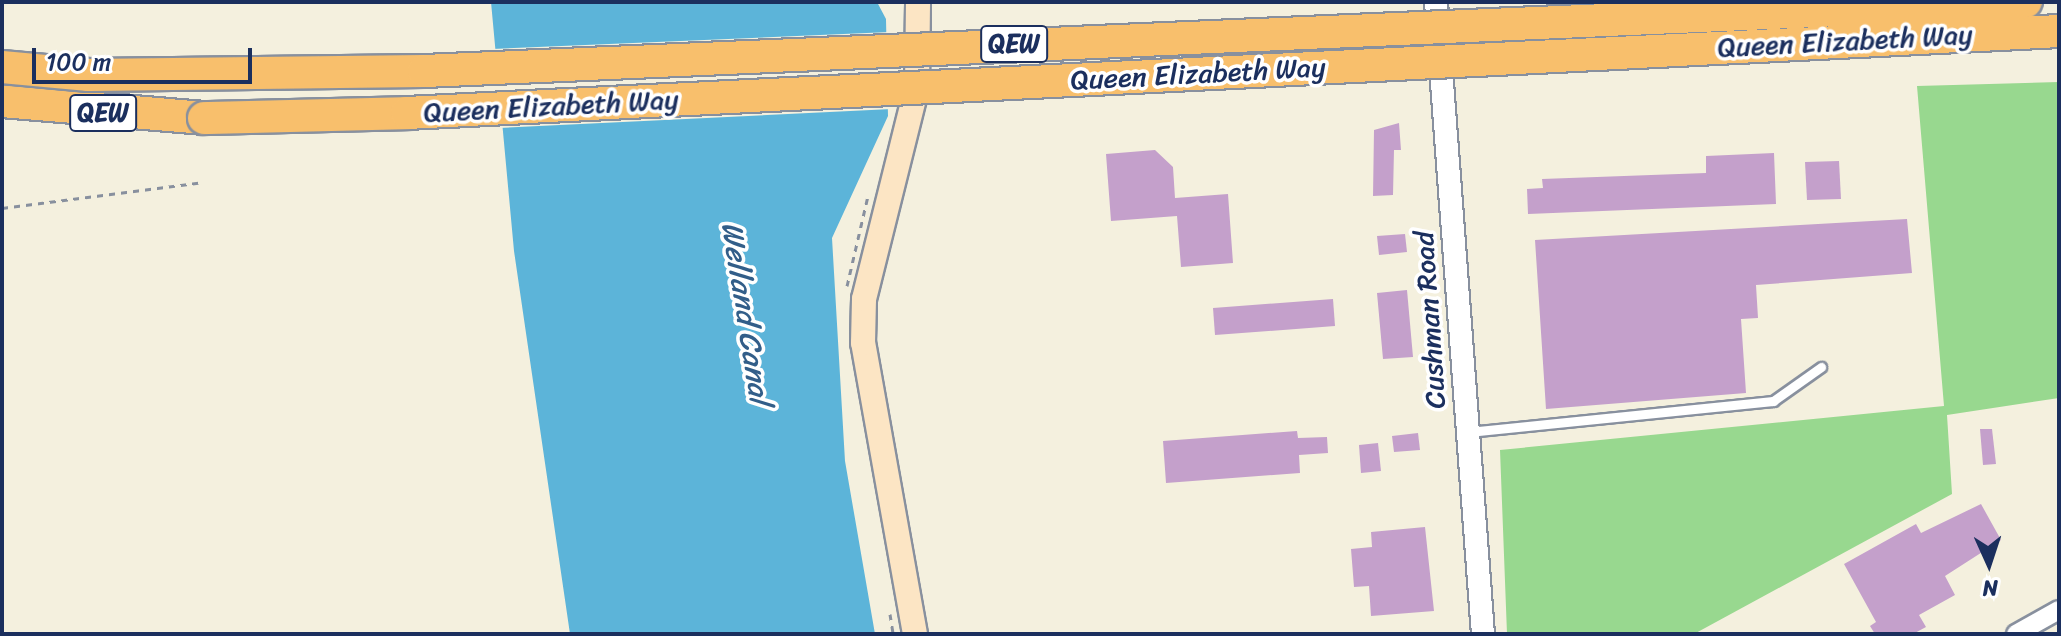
<!DOCTYPE html>
<html>
<head>
<meta charset="utf-8">
<style>
  body { margin:0 }
  #map { position:relative; width:2061px; height:636px; overflow:hidden; background:#f4f0de; font-family:Sriracha,sans-serif }
  div>[style] { position:absolute }
  .green>* { inset:0; background:#98d88f }
  .water>* { inset:0; background:#5cb4d9 }
  .pier>* { inset:0; background:#f4f0de }
  .building>* { inset:0; background:#c4a0cb }
  .path>* { height:3px; margin-top:-1.5px; transform-origin:0; background:repeating-linear-gradient(90deg,#88909e 0 6px,transparent 0 12px) }
  .roads { filter:drop-shadow(2px 0 #88909e) drop-shadow(-2px 0 #88909e) drop-shadow(0 2px #88909e) drop-shadow(0 -2px #88909e) }
  .service>* { height:9px; margin:-4.5px; padding:0 4.5px; transform-origin:4.5px; border-radius:4.5px; background:#fff }
  .minor>* { height:18px; margin:-9px; padding:0 9px; transform-origin:9px; border-radius:9px; background:#fff }
  .tertiary>* { height:22px; margin:-11px; padding:0 11px; transform-origin:11px; border-radius:11px; background:#fff }
  .secondary>* { height:24px; margin:-12px; padding:0 12px; transform-origin:12px; border-radius:12px; background:#fce5c4 }
  .motorway>* { height:32px; margin:-16px; padding:0 16px; transform-origin:16px; border-radius:16px; background:#f8bf6c }
  .bridges { filter:drop-shadow(2px 0 #88909e) drop-shadow(-2px 0 #88909e) drop-shadow(0 2px #88909e) drop-shadow(0 -2px #88909e) }
  .motorway-bridge>* { height:32px; margin:-16px; padding:0 16px; transform-origin:16px; border-radius:16px; background:#f8bf6c }
  span { translate:-50% -50%; white-space:nowrap; text-align:center; line-height:1.15; -webkit-text-stroke:7px #fff; paint-order:stroke }
  .shield-label span { padding:2px 6px; background:#fff; border:2px solid; border-radius:6px; -webkit-text-stroke-width:0 }
  .shield-label { font-size:26px; color:#1b2f5e; font-weight:700 }
  .street-label { font-size:28px; color:#1b2f5e }
  .water-label { font-size:30px; color:#325e89; font-style:italic }
  .frame { position:absolute; inset:0; border:4px solid #1b2f5e; pointer-events:none }
  .north { position:absolute; left:1949px; top:524px; width:80px; height:80px; -webkit-text-stroke:6px #fff; paint-order:stroke; rotate:177deg; font-size:22px; font-weight:700; line-height:32px; text-align:center; color:#1b2f5e }
  .north::after { content:''; display:block; margin:auto; width:28px; height:36px; background:#1b2f5e; clip-path:polygon(50% 0,100% 100%,50% 72%,0 100%) }
  .scale { position:absolute; left:32px; top:48px; width:220px; height:36px; box-sizing:border-box; border:4px solid #1b2f5e; border-top:0; padding-left:10px; font-size:24px; line-height:28px; white-space:nowrap; color:#1b2f5e; -webkit-text-stroke:6px #fff; paint-order:stroke }
</style>
</head>
<body>
<div id="map">
  <div class="green">
    <div style="clip-path:polygon(2059px 82px,2059px 398px,1947px 415px,1952px 494px,1694px 634px,1507px 634px,1500px 450px,1944px 406px,1917px 86px)"></div>
  </div>
  <div class="water">
    <div style="clip-path:polygon(491px 2px,877px 2px,886px 19px,888px 116px,832px 238px,845px 461px,875px 634px,570px 634px,514px 251px)"></div>
  </div>
  <div class="pier">
    <div style="clip-path:polygon(890px 32px,892px 109px,499px 128px,492px 49px)"></div>
  </div>
  <div class="building">
    <div style="clip-path:polygon(1399px 123px,1401px 150px,1394px 150px,1393px 195px,1373px 196px,1374px 130px)"></div>
    <div style="clip-path:polygon(1155px 150px,1173px 167px,1175px 198px,1228px 194px,1233px 263px,1181px 267px,1177px 216px,1111px 221px,1106px 154px)"></div>
    <div style="clip-path:polygon(1774px 153px,1776px 204px,1528px 214px,1527px 189px,1543px 188px,1542px 179px,1706px 173px,1706px 156px)"></div>
    <div style="clip-path:polygon(1839px 161px,1841px 199px,1807px 200px,1805px 162px)"></div>
    <div style="clip-path:polygon(1907px 219px,1912px 273px,1756px 285px,1758px 318px,1741px 319px,1746px 393px,1546px 409px,1535px 240px)"></div>
    <div style="clip-path:polygon(1405px 234px,1407px 252px,1379px 255px,1377px 236px)"></div>
    <div style="clip-path:polygon(1407px 290px,1413px 357px,1383px 359px,1377px 293px)"></div>
    <div style="clip-path:polygon(1333px 299px,1335px 326px,1215px 335px,1213px 308px)"></div>
    <div style="clip-path:polygon(1980px 429px,1992px 429px,1996px 464px,1983px 465px)"></div>
    <div style="clip-path:polygon(1297px 431px,1298px 438px,1327px 437px,1328px 453px,1299px 455px,1300px 473px,1166px 483px,1163px 441px)"></div>
    <div style="clip-path:polygon(1418px 433px,1420px 450px,1394px 452px,1392px 436px)"></div>
    <div style="clip-path:polygon(1378px 443px,1381px 471px,1361px 473px,1359px 445px)"></div>
    <div style="clip-path:polygon(1981px 504px,2001px 540px,1945px 576px,1955px 595px,1919px 615px,1926px 627px,1913px 634px,1875px 634px,1870px 626px,1876px 622px,1844px 564px,1916px 524px,1921px 533px)"></div>
    <div style="clip-path:polygon(1425px 527px,1434px 611px,1371px 616px,1369px 586px,1354px 587px,1351px 549px,1372px 547px,1371px 532px)"></div>
  </div>
  <div class="path">
    <div style="left:2px;top:208px;width:198px;rotate:-7.3deg"></div>
    <div style="left:847px;top:286px;width:92px;rotate:-76.9deg"></div>
    <div style="left:890px;top:614px;width:20px;rotate:81deg"></div>
  </div>
  <div class="roads">
    <div class="service">
      <div style="left:1468px;top:432px;width:307px;rotate:-5.8deg"></div>
      <div style="left:1773px;top:401px;width:59px;rotate:-35.3deg"></div>
    </div>
    <div class="minor">
      <div style="left:2016px;top:634px;width:49px;rotate:-29.2deg"></div>
    </div>
    <div class="tertiary">
      <div style="left:1436px;top:2px;width:634px;rotate:85.75deg"></div>
    </div>
    <div class="secondary">
      <div style="left:915px;top:634px;width:296px;rotate:-100.1deg"></div>
      <div style="left:863px;top:343px;width:44px;rotate:-88.7deg"></div>
      <div style="left:864px;top:299px;width:219px;rotate:-76deg"></div>
      <div style="left:917px;top:86px;width:84px;rotate:-89.3deg"></div>
    </div>
    <div class="motorway">
      <div style="left:2px;top:101px;width:203px;rotate:4.8deg"></div>
    </div>
  </div>
  <div class="bridges">
    <div class="motorway-bridge">
      <div style="left:2px;top:67px;width:87px;rotate:5.3deg"></div>
      <div style="left:89px;top:75px;width:335px;rotate:-0.7deg"></div>
      <div style="left:424px;top:71px;width:1603px;rotate:-2.47deg"></div>
      <div style="left:204px;top:118px;width:203px;rotate:-1.4deg"></div>
      <div style="left:407px;top:113px;width:1654px;rotate:-2.84deg"></div>
    </div>
  </div>
  <div class="shield-label">
    <span style="left:1014px;top:44px">QEW</span>
    <span style="left:103px;top:113px">QEW</span>
  </div>
  <div class="street-label">
    <span style="left:1845px;top:41px;rotate:-3deg">Queen Elizabeth Way</span>
    <span style="left:1198px;top:74px;rotate:-3deg">Queen Elizabeth Way</span>
    <span style="left:551px;top:106px;rotate:-3deg">Queen Elizabeth Way</span>
    <span style="left:1430px;top:320px;rotate:-94deg">Cushman Road</span>
  </div>
  <div class="water-label">
    <span style="left:746px;top:313px;rotate:81deg">Welland Canal</span>
  </div>
  <div class="frame"></div>
  <div class="north">N</div>
  <div class="scale">100 m</div>
</div>
</body>
</html>
